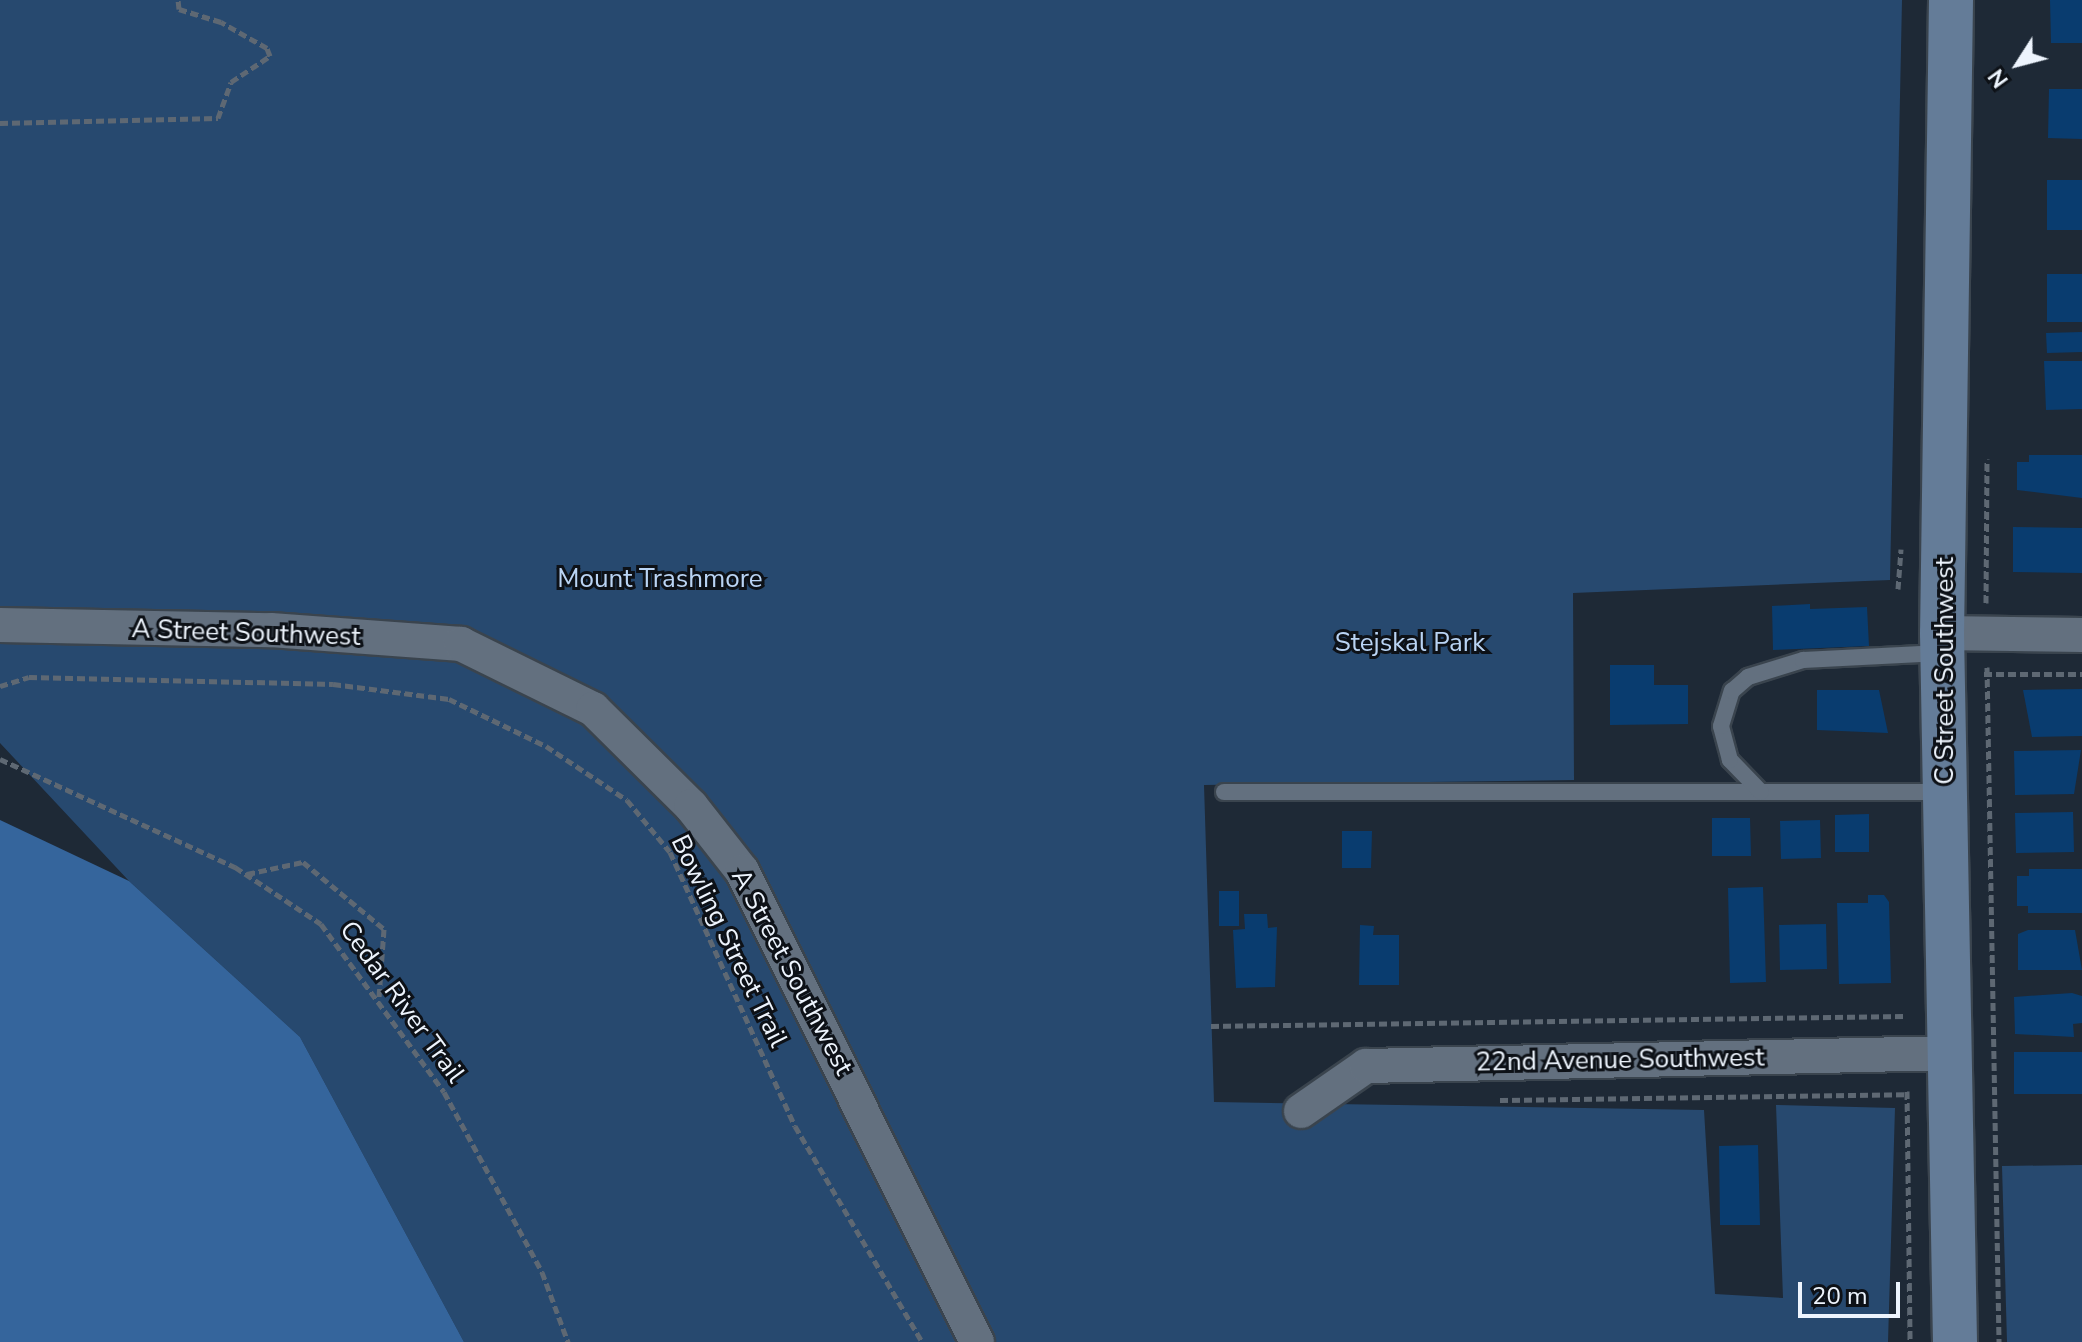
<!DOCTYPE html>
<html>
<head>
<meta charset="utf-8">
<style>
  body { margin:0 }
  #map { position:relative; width:2082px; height:1342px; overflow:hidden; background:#1e2936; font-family:"Nunito Sans",sans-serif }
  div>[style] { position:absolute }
  .green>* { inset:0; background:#27496f }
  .water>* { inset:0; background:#35659c }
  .building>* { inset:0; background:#093c6f }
  .path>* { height:5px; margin-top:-2.5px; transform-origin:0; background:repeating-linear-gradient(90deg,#5e6873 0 8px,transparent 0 12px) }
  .roads { filter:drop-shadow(2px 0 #3a444e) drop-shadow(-2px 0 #3a444e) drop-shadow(0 2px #3a444e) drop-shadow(0 -2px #3a444e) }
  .service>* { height:16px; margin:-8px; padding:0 8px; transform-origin:8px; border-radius:8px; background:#63707f }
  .minor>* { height:34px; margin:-17px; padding:0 17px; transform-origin:17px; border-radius:17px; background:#63707f }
  .secondary>* { height:44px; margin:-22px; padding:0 22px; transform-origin:22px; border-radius:22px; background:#647c98 }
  span { translate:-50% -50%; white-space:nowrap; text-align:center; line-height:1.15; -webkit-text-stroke:6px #0d1117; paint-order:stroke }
  .park-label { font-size:26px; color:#bad4f4 }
  .street-label { font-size:26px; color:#edf4fd }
  .north { position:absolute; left:1978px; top:24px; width:80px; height:80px; -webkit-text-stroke:6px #0d1117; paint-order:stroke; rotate:234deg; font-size:22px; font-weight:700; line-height:32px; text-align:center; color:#edf4fd }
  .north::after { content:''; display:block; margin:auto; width:28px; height:36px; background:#edf4fd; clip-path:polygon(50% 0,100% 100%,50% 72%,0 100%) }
  .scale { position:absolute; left:1798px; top:1282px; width:102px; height:36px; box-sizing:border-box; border:4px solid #edf4fd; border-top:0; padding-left:10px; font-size:24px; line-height:28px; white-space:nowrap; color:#edf4fd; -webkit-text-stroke:6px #0d1117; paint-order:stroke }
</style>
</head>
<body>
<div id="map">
  <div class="green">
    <div style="clip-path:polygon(0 0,1902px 0,1890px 580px,1573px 593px,1574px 780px,1204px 785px,1214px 1102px,1704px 1110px,1715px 1294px,1783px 1298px,1776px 1105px,1895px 1108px,1888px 1342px,464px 1342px,300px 1037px,129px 881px,0 743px)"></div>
    <div style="clip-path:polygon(2082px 1165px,2082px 1342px,2007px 1342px,2002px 1166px)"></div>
  </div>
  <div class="water">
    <div style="clip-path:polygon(0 820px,129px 881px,300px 1037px,464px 1342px,0 1342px)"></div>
  </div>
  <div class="building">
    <div style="clip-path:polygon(2050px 0,2082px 0,2082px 43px,2051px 43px)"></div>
    <div style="clip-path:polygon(2049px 89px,2082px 89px,2082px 139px,2048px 138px)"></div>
    <div style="clip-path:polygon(2047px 180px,2082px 180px,2082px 230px,2047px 230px)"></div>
    <div style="clip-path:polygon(2047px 274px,2082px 274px,2082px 322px,2047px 322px)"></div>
    <div style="clip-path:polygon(2082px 332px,2082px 352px,2047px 353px,2046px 333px)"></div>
    <div style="clip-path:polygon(2044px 361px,2082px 361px,2082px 409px,2046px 410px)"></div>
    <div style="clip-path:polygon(2029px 455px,2082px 455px,2082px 498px,2017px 490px,2017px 462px,2029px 462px)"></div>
    <div style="clip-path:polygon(2013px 527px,2082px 528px,2082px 573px,2013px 572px)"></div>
    <div style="clip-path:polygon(1810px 604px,1810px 609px,1867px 607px,1869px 646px,1773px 650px,1772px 606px)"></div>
    <div style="clip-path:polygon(1610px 665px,1654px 665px,1654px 685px,1688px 685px,1688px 724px,1610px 725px)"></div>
    <div style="clip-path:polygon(2082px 689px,2082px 736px,2032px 737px,2023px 690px)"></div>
    <div style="clip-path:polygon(1817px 690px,1879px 690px,1888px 733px,1817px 730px)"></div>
    <div style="clip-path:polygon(2081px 750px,2074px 794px,2015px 795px,2014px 751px)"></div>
    <div style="clip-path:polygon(2073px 812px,2074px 852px,2016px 853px,2015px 813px)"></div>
    <div style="clip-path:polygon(1869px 814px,1869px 852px,1835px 852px,1835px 815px)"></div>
    <div style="clip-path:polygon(1712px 818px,1750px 818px,1751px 856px,1712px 856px)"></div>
    <div style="clip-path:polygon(1820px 820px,1821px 858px,1781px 859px,1780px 821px)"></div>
    <div style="clip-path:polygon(1342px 831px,1372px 831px,1371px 868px,1342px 868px)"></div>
    <div style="clip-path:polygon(2029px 869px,2082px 869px,2082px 913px,2028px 913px,2028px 906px,2017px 906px,2017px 876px,2029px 876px)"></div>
    <div style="clip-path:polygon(1763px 887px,1766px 982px,1730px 983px,1728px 888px)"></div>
    <div style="clip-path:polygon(1219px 891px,1239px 891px,1239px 926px,1219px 926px)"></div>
    <div style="clip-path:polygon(1868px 895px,1884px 895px,1889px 902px,1891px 983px,1839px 984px,1837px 903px,1868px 903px)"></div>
    <div style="clip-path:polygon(1244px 914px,1267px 914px,1268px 928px,1277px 927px,1275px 987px,1236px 988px,1233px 930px,1245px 929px)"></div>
    <div style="clip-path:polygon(1826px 924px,1827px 969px,1780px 970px,1779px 925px)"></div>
    <div style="clip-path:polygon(1360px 925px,1374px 926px,1373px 935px,1399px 935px,1399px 985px,1359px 985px)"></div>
    <div style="clip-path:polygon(2028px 930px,2075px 930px,2082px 970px,2018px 970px,2018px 934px)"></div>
    <div style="clip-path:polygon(2072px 993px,2082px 996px,2082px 1023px,2073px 1024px,2074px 1037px,2015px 1034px,2014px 997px)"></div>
    <div style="clip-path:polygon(2014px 1052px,2082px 1052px,2082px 1094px,2014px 1094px)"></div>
    <div style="clip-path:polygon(1758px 1145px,1760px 1225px,1720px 1225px,1719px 1146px)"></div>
  </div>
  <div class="path">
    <div style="left:0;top:123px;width:218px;rotate:-1.3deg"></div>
    <div style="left:218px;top:118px;width:38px;rotate:-70deg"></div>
    <div style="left:231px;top:82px;width:47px;rotate:-33.7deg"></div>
    <div style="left:270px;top:56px;width:9px;rotate:-111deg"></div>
    <div style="left:267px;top:48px;width:53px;rotate:-150.5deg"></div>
    <div style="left:221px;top:22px;width:44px;rotate:-162.8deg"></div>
    <div style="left:179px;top:9px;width:9px;rotate:-96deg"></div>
    <div style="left:1898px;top:589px;width:40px;rotate:-85.7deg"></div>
    <div style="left:1986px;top:603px;width:144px;rotate:-89.6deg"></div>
    <div style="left:1987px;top:667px;width:675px;rotate:88.98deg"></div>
    <div style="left:1984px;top:674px;width:98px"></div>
    <div style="left:0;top:686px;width:30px;rotate:-17deg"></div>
    <div style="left:29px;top:677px;width:304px;rotate:1.3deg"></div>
    <div style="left:333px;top:684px;width:117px;rotate:7.4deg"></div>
    <div style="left:449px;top:699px;width:108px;rotate:25.9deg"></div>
    <div style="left:546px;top:746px;width:97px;rotate:33.7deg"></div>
    <div style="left:627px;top:800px;width:67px;rotate:50.4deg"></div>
    <div style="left:670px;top:852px;width:301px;rotate:65.5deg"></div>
    <div style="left:795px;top:1126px;width:251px;rotate:59.5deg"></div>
    <div style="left:0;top:759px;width:259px;rotate:24.7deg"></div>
    <div style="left:235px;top:867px;width:103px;rotate:33.5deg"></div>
    <div style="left:321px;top:924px;width:208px;rotate:53.8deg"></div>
    <div style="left:444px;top:1092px;width:205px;rotate:61.4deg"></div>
    <div style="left:542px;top:1272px;width:75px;rotate:69.6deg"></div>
    <div style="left:247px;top:874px;width:57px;rotate:-12.1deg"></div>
    <div style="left:303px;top:862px;width:105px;rotate:39.6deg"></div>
    <div style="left:384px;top:929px;width:68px;rotate:94.2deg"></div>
    <div style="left:1211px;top:1026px;width:694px;rotate:-0.83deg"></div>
    <div style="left:1907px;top:1091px;width:251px;rotate:89.3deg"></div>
    <div style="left:1500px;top:1100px;width:407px;rotate:-0.8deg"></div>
  </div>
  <div class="roads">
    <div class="service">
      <div style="left:1224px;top:792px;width:721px"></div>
      <div style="left:1761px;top:792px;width:45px;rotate:-134.1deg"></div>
      <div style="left:1730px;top:760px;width:35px;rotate:-105deg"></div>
      <div style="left:1721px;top:726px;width:37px;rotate:-73deg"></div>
      <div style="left:1732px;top:691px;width:21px;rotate:-41deg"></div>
      <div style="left:1748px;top:677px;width:58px;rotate:-17.2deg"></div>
      <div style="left:1803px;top:660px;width:138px;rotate:-2.9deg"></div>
    </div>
    <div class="minor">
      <div style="left:0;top:625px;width:271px;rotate:1.1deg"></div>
      <div style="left:271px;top:630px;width:191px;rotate:4.2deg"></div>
      <div style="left:461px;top:644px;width:147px;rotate:26.2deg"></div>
      <div style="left:593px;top:709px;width:138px;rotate:44.7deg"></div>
      <div style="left:691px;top:806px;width:83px;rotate:51.9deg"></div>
      <div style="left:742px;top:871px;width:526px;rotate:63.48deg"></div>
      <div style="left:1942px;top:633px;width:140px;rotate:0.8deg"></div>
      <div style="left:1301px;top:1111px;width:79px;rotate:-34.7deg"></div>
      <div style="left:1366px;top:1066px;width:587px;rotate:-1.27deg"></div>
    </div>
    <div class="secondary">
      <div style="left:1951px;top:0;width:633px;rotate:90.81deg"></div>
      <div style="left:1942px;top:633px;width:709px;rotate:88.95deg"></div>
    </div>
  </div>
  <div class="park-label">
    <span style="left:660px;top:579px">Mount Trashmore</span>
    <span style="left:1410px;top:643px">Stejskal Park</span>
  </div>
  <div class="street-label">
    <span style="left:246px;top:633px;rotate:2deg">A Street Southwest</span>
    <span style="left:1945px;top:671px;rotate:-90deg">C Street Southwest</span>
    <span style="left:729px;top:941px;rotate:64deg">Bowling Street Trail</span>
    <span style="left:792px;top:972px;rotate:62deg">A Street Southwest</span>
    <span style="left:402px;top:1002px;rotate:54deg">Cedar River Trail</span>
    <span style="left:1620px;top:1060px;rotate:-1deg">22nd Avenue Southwest</span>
  </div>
  <div class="north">N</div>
  <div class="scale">20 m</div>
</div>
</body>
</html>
